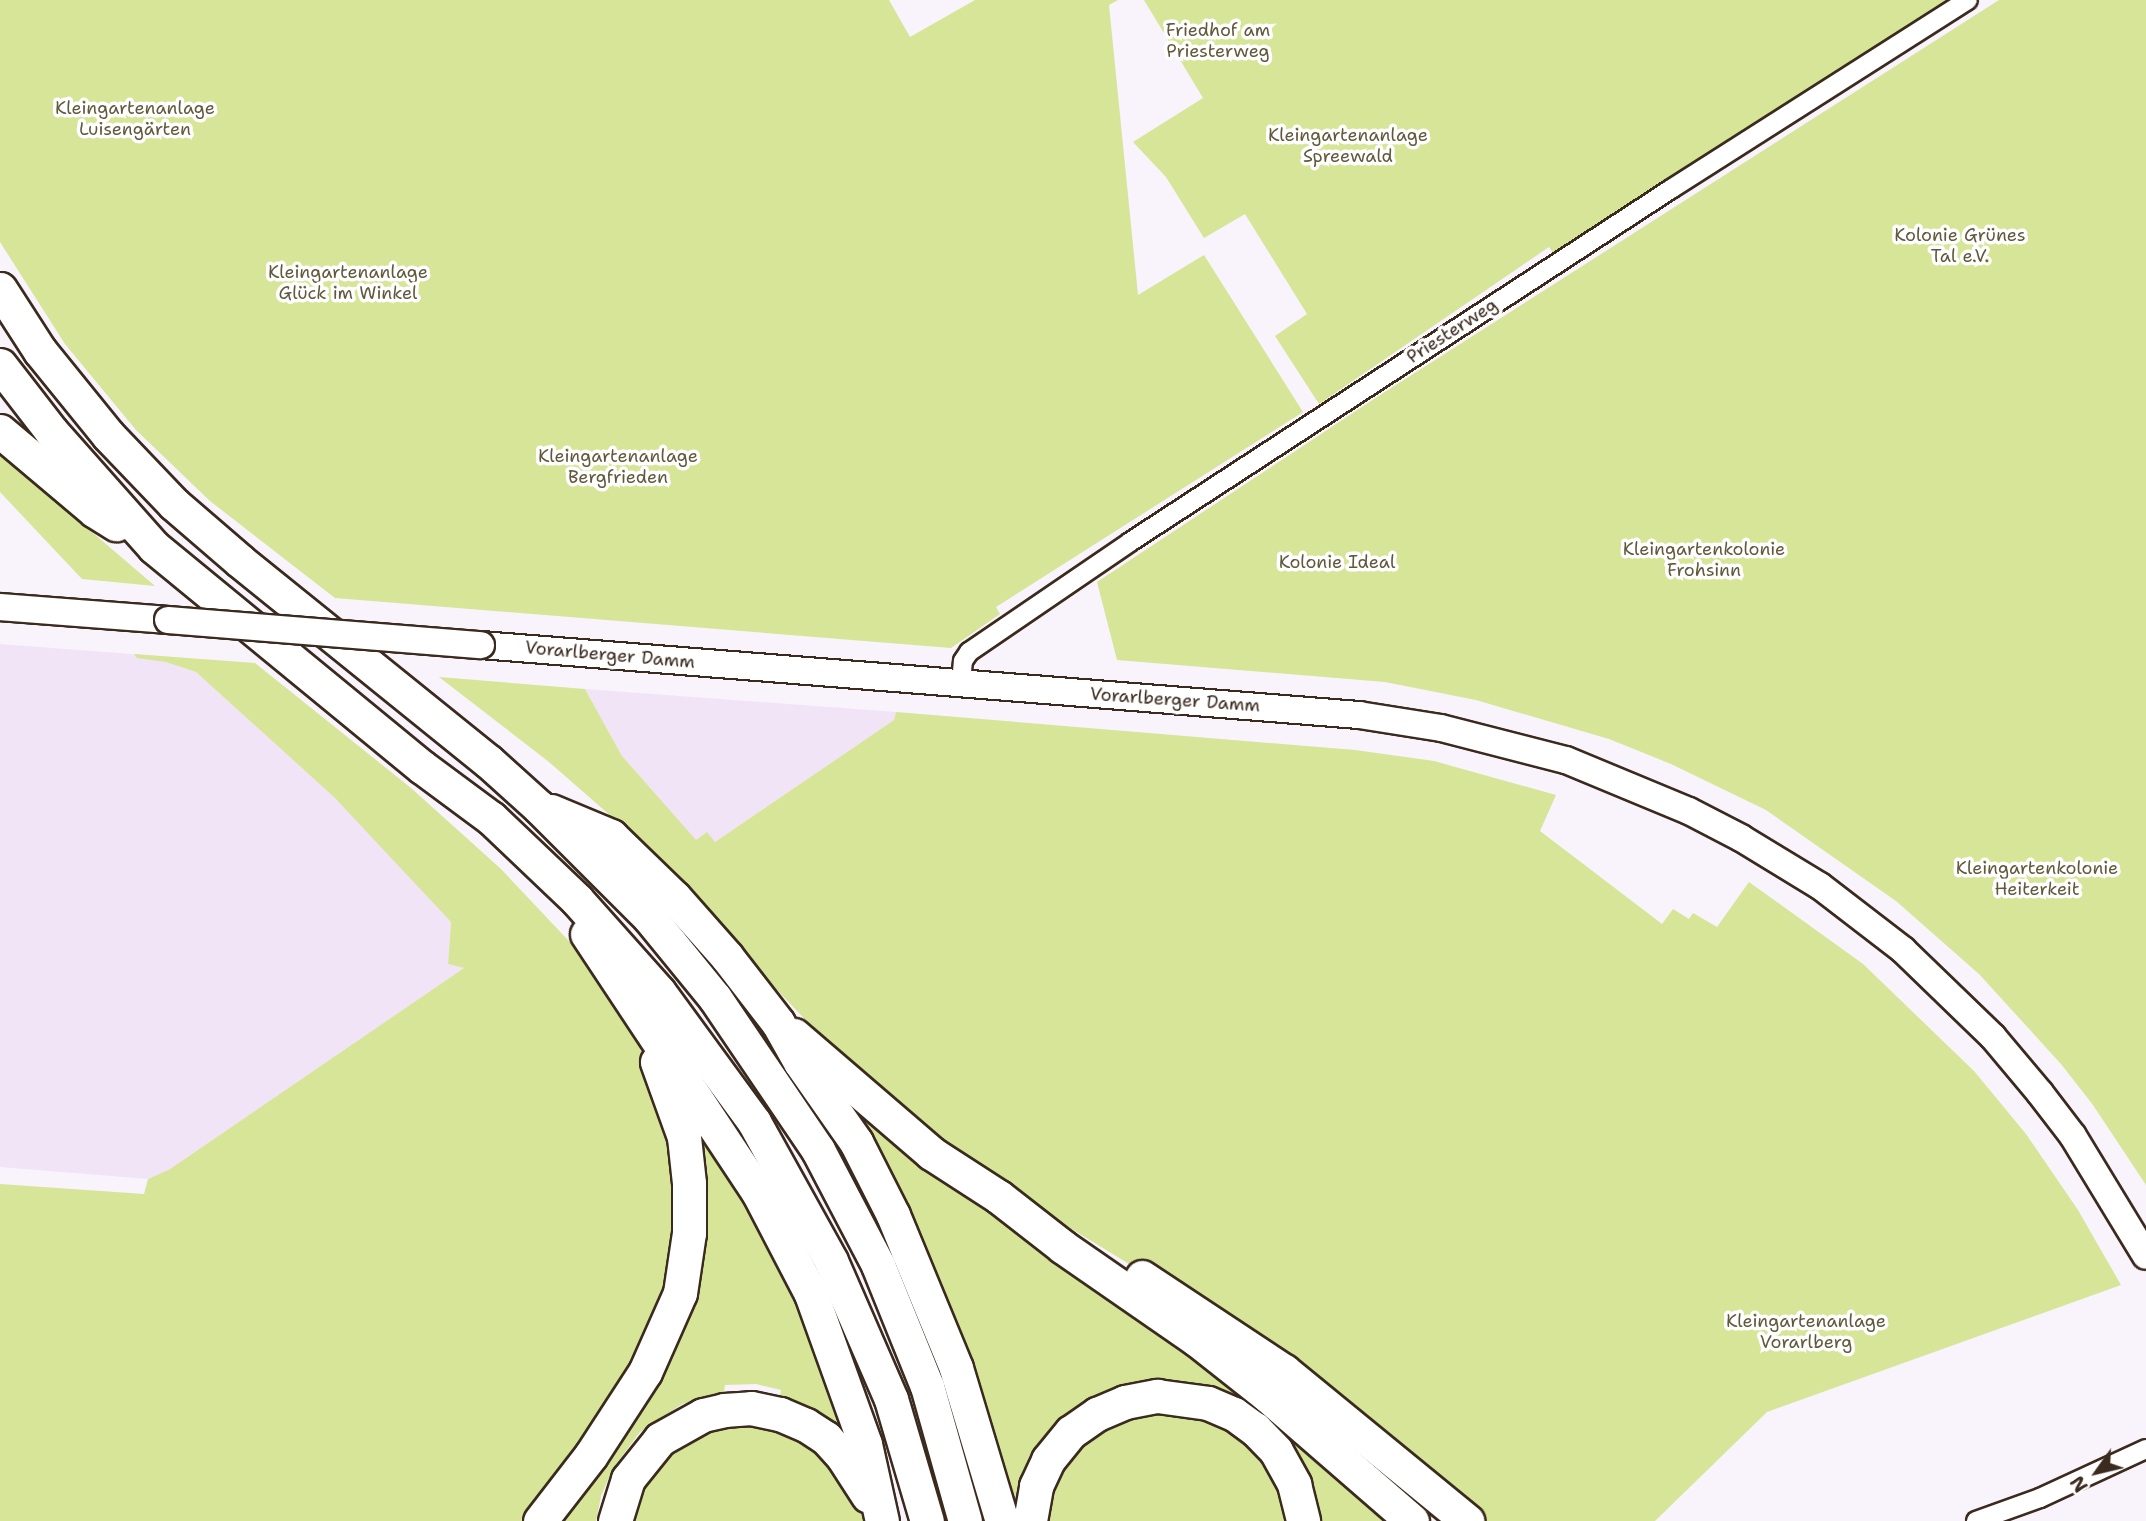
<!DOCTYPE html>
<html>
<head>
<meta charset="utf-8">
<style>
  body { margin:0 }
  #map { position:relative; width:2146px; height:1521px; overflow:hidden; background:#f9f3fb; font-family:"Shantell Sans",sans-serif }
  div>[style] { position:absolute }
  .built>* { inset:0; background:#f2e4f7 }
  .green>* { inset:0; background:#d6e598 }
  .roads { filter:drop-shadow(2px 0 #3b2a1e) drop-shadow(-2px 0 #3b2a1e) drop-shadow(0 2px #3b2a1e) drop-shadow(0 -2px #3b2a1e) }
  .street>* { height:18px; margin:-9px; padding:0 9px; transform-origin:9px; border-radius:9px; background:#fff }
  .secondary>* { height:26px; margin:-13px; padding:0 13px; transform-origin:13px; border-radius:13px; background:#fff }
  .highway>* { height:33px; margin:-16.5px; padding:0 16.5px; transform-origin:16.5px; border-radius:16.5px; background:#fff }
  .bridges { filter:drop-shadow(2px 0 #3b2a1e) drop-shadow(-2px 0 #3b2a1e) drop-shadow(0 2px #3b2a1e) drop-shadow(0 -2px #3b2a1e) }
  .secondary-bridge>* { height:26px; margin:-13px; padding:0 13px; transform-origin:13px; border-radius:13px; background:#fff }
  span { translate:-50% -50%; white-space:nowrap; text-align:center; line-height:1.15; -webkit-text-stroke:7px #fff; paint-order:stroke }
  .park-label { font-size:18px; color:#62593c }
  .street-label { font-size:18px; color:#3b2a1e }
  .north { position:absolute; left:2062px; top:1437px; width:70px; height:70px; -webkit-text-stroke:5px #fff; paint-order:stroke; rotate:236deg; font-size:19px; font-weight:700; line-height:28px; text-align:center; color:#3b2a1e }
  .north::after { content:''; display:block; margin:auto; width:24px; height:32px; background:#3b2a1e; clip-path:polygon(50% 0,100% 100%,50% 72%,0 100%) }
</style>
</head>
<body>
<div id="map">
  <div class="built">
    <div style="clip-path:polygon(0 644px,171px 657px,178px 666px,196px 672px,335px 798px,397px 862px,451px 922px,448px 964px,464px 968px,170px 1169px,148px 1179px,0 1167px)"></div>
    <div style="clip-path:polygon(585px 689px,896px 712px,894px 720px,715px 842px,695px 840px,622px 756px)"></div>
  </div>
  <div class="green">
    <div style="clip-path:polygon(0 0,889px 0,910px 37px,975px 0,1118px 0,1109px 5px,1138px 295px,1204px 255px,1303px 412px,996px 607px,1000px 614px,951px 648px,335px 598px,210px 501px,136px 430px,65px 344px,0 242px)"></div>
    <div style="clip-path:polygon(1144px 0,1949px 0,1553px 253px,1549px 247px,1319px 404px,1275px 336px,1307px 314px,1245px 214px,1204px 238px,1166px 177px,1133px 142px,1203px 98px)"></div>
    <div style="clip-path:polygon(1999px 0,2146px 0,2146px 1185px,2093px 1105px,2061px 1064px,1979px 974px,1896px 901px,1766px 810px,1671px 764px,1609px 739px,1476px 700px,1385px 682px,1117px 660px,1097px 582px,1374px 399px)"></div>
    <div style="clip-path:polygon(0 450px,44px 491px,155px 586px,82px 579px,0 492px)"></div>
    <div style="clip-path:polygon(134px 654px,255px 663px,411px 788px,501px 869px,583px 956px,607px 990px,639px 1046px,668px 1122px,679px 1251px,645px 1357px,530px 1521px,0 1521px,0 1184px,144px 1194px,148px 1179px,170px 1169px,464px 968px,448px 964px,451px 922px,335px 798px,196px 672px,166px 662px,137px 658px)"></div>
    <div style="clip-path:polygon(439px 677px,585px 689px,622px 756px,696px 840px,707px 832px,715px 842px,894px 720px,896px 712px,1355px 750px,1434px 761px,1556px 795px,1540px 831px,1662px 924px,1673px 909px,1689px 919px,1693px 913px,1717px 927px,1749px 882px,1863px 964px,1974px 1071px,2026px 1134px,2078px 1210px,2121px 1285px,1767px 1412px,1655px 1521px,1480px 1521px,1175px 1292px,980px 1173px,856px 1069px,818px 1033px,620px 824px,549px 762px)"></div>
    <div style="clip-path:polygon(830px 1080px,1164px 1333px,1397px 1521px,1316px 1521px,1299px 1464px,1151px 1383px,1018px 1500px,1010px 1500px)"></div>
    <div style="clip-path:polygon(700px 1125px,788px 1269px,846px 1432px,814px 1409px,780px 1396px,781px 1390px,756px 1384px,725px 1385px,724px 1392px,682px 1404px,640px 1432px,613px 1468px,601px 1496px,596px 1521px,551px 1521px,653px 1371px)"></div>
    <div style="clip-path:polygon(1186px 1410px,1236px 1430px,1271px 1466px,1290px 1521px,1040px 1521px,1047px 1493px,1076px 1446px,1124px 1416px)"></div>
    <div style="clip-path:polygon(730px 1417px,810px 1436px,870px 1521px,622px 1521px,652px 1457px)"></div>
  </div>
  <div class="roads">
    <div class="street">
      <div style="left:961px;top:683px;width:22px;rotate:-85deg"></div>
      <div style="left:963px;top:661px;width:11px;rotate:-56deg"></div>
      <div style="left:969px;top:652px;width:195px;rotate:-34.3deg"></div>
      <div style="left:1130px;top:542px;width:646px;rotate:-33.12deg"></div>
      <div style="left:1671px;top:189px;width:352px;rotate:-32.5deg"></div>
      <div style="left:1976px;top:1521px;width:68px;rotate:-19.8deg"></div>
      <div style="left:2040px;top:1498px;width:117px;rotate:-24.8deg"></div>
    </div>
    <div class="secondary">
      <div style="left:0;top:607px;width:169px;rotate:4.4deg"></div>
      <div style="left:481px;top:645px;width:881px;rotate:4.56deg"></div>
      <div style="left:1359px;top:715px;width:83px;rotate:9deg"></div>
      <div style="left:1441px;top:728px;width:129px;rotate:14.4deg"></div>
      <div style="left:1566px;top:760px;width:133px;rotate:22.5deg"></div>
      <div style="left:1689px;top:811px;width:59px;rotate:27.4deg"></div>
      <div style="left:1741px;top:838px;width:92px;rotate:31.3deg"></div>
      <div style="left:1820px;top:886px;width:105px;rotate:37.6deg"></div>
      <div style="left:1903px;top:950px;width:125px;rotate:44deg"></div>
      <div style="left:1993px;top:1037px;width:73px;rotate:50deg"></div>
      <div style="left:2040px;top:1093px;width:54px;rotate:52.5deg"></div>
      <div style="left:2073px;top:1136px;width:140px;rotate:58.7deg"></div>
    </div>
    <div class="highway">
      <div style="left:0;top:289px;width:74px;rotate:57.2deg"></div>
      <div style="left:40px;top:351px;width:108px;rotate:51deg"></div>
      <div style="left:108px;top:435px;width:95px;rotate:46.3deg"></div>
      <div style="left:174px;top:504px;width:87px;rotate:40.8deg"></div>
      <div style="left:240px;top:561px;width:319px;rotate:38.9deg"></div>
      <div style="left:488px;top:761px;width:69px;rotate:42deg"></div>
      <div style="left:539px;top:807px;width:156px;rotate:45deg"></div>
      <div style="left:649px;top:917px;width:104px;rotate:50.8deg"></div>
      <div style="left:715px;top:998px;width:184px;rotate:55.9deg"></div>
      <div style="left:818px;top:1150px;width:130px;rotate:62.4deg"></div>
      <div style="left:878px;top:1265px;width:131px;rotate:68deg"></div>
      <div style="left:927px;top:1386px;width:140px;rotate:74.3deg"></div>
      <div style="left:0;top:365px;width:83px;rotate:52.3deg"></div>
      <div style="left:51px;top:431px;width:155px;rotate:48.4deg"></div>
      <div style="left:154px;top:547px;width:347px;rotate:39.4deg"></div>
      <div style="left:422px;top:767px;width:86px;rotate:36.5deg"></div>
      <div style="left:491px;top:818px;width:119px;rotate:43.6deg"></div>
      <div style="left:577px;top:900px;width:123px;rotate:48.3deg"></div>
      <div style="left:659px;top:992px;width:161px;rotate:53.8deg"></div>
      <div style="left:754px;top:1122px;width:159px;rotate:61deg"></div>
      <div style="left:831px;top:1261px;width:150px;rotate:66.5deg"></div>
      <div style="left:891px;top:1399px;width:127px;rotate:73.6deg"></div>
      <div style="left:0;top:431px;width:124px;rotate:40.1deg"></div>
      <div style="left:95px;top:511px;width:25px;rotate:32deg"></div>
      <div style="left:551px;top:811px;width:65px;rotate:22.6deg"></div>
      <div style="left:611px;top:836px;width:88px;rotate:44.1deg"></div>
      <div style="left:674px;top:897px;width:80px;rotate:48.5deg"></div>
      <div style="left:727px;top:957px;width:83px;rotate:52.3deg"></div>
      <div style="left:778px;top:1023px;width:45px;rotate:60.6deg"></div>
      <div style="left:800px;top:1062px;width:98px;rotate:55deg"></div>
      <div style="left:856px;top:1142px;width:82px;rotate:63.1deg"></div>
      <div style="left:893px;top:1215px;width:165px;rotate:67.6deg"></div>
      <div style="left:956px;top:1368px;width:160px;rotate:73.3deg"></div>
      <div style="left:587px;top:934px;width:310px;rotate:56.5deg"></div>
      <div style="left:758px;top:1192px;width:115px;rotate:62.5deg"></div>
      <div style="left:811px;top:1294px;width:159px;rotate:70.2deg"></div>
      <div style="left:865px;top:1444px;width:79px;rotate:77.6deg"></div>
      <div style="left:794px;top:1035px;width:181px;rotate:40.7deg"></div>
      <div style="left:931px;top:1153px;width:81px;rotate:32.9deg"></div>
      <div style="left:999px;top:1197px;width:81px;rotate:38deg"></div>
      <div style="left:1063px;top:1247px;width:162px;rotate:34.7deg"></div>
      <div style="left:1196px;top:1339px;width:90px;rotate:38.3deg"></div>
      <div style="left:1267px;top:1395px;width:192px;rotate:41deg"></div>
      <div style="left:1142px;top:1277px;width:170px;rotate:33.5deg"></div>
      <div style="left:1284px;top:1371px;width:237px;rotate:39.3deg"></div>
      <div style="left:540px;top:1521px;width:83px;rotate:-52.3deg"></div>
      <div style="left:591px;top:1455px;width:99px;rotate:-57deg"></div>
      <div style="left:645px;top:1372px;width:86px;rotate:-66.1deg"></div>
      <div style="left:680px;top:1293px;width:61px;rotate:-81.5deg"></div>
      <div style="left:689px;top:1233px;width:50px;rotate:-90deg"></div>
      <div style="left:689px;top:1183px;width:46px;rotate:-96.2deg"></div>
      <div style="left:684px;top:1137px;width:80px;rotate:-109.8deg"></div>
      <div style="left:615px;top:1521px;width:44px;rotate:-72.8deg"></div>
      <div style="left:628px;top:1479px;width:51px;rotate:-51.3deg"></div>
      <div style="left:660px;top:1439px;width:49px;rotate:-29.2deg"></div>
      <div style="left:703px;top:1415px;width:22px;rotate:-13deg"></div>
      <div style="left:724px;top:1410px;width:27px;rotate:-4deg"></div>
      <div style="left:751px;top:1408px;width:30px;rotate:12deg"></div>
      <div style="left:780px;top:1414px;width:28px;rotate:23deg"></div>
      <div style="left:806px;top:1425px;width:24px;rotate:33deg"></div>
      <div style="left:826px;top:1438px;width:25px;rotate:48deg"></div>
      <div style="left:843px;top:1457px;width:46px;rotate:57.3deg"></div>
      <div style="left:1030px;top:1521px;width:36px;rotate:-80deg"></div>
      <div style="left:1036px;top:1486px;width:29px;rotate:-65deg"></div>
      <div style="left:1048px;top:1460px;width:36px;rotate:-51deg"></div>
      <div style="left:1071px;top:1432px;width:32px;rotate:-35deg"></div>
      <div style="left:1097px;top:1414px;width:30px;rotate:-23deg"></div>
      <div style="left:1125px;top:1402px;width:33px;rotate:-11deg"></div>
      <div style="left:1157px;top:1396px;width:51px;rotate:7.8deg"></div>
      <div style="left:1208px;top:1403px;width:28px;rotate:23deg"></div>
      <div style="left:1234px;top:1414px;width:26px;rotate:36deg"></div>
      <div style="left:1255px;top:1429px;width:30px;rotate:46deg"></div>
      <div style="left:1276px;top:1451px;width:38px;rotate:61deg"></div>
      <div style="left:1294px;top:1484px;width:38px;rotate:76deg"></div>
    </div>
  </div>
  <div class="bridges">
    <div class="secondary-bridge">
      <div style="left:168px;top:620px;width:314px;rotate:4.6deg"></div>
    </div>
  </div>
  <div class="park-label">
    <span style="left:1218px;top:41px">Friedhof am<br>Priesterweg</span>
    <span style="left:135px;top:119px">Kleingartenanlage<br>Luisengärten</span>
    <span style="left:1348px;top:146px">Kleingartenanlage<br>Spreewald</span>
    <span style="left:1960px;top:246px">Kolonie Grünes<br>Tal e.V.</span>
    <span style="left:348px;top:283px">Kleingartenanlage<br>Glück im Winkel</span>
    <span style="left:618px;top:467px">Kleingartenanlage<br>Bergfrieden</span>
    <span style="left:1704px;top:560px">Kleingartenkolonie<br>Frohsinn</span>
    <span style="left:1337px;top:562px">Kolonie Ideal</span>
    <span style="left:2037px;top:879px">Kleingartenkolonie<br>Heiterkeit</span>
    <span style="left:1806px;top:1332px">Kleingartenanlage<br>Vorarlberg</span>
  </div>
  <div class="street-label">
    <span style="left:1452px;top:331px;rotate:-33deg">Priesterweg</span>
    <span style="left:610px;top:655px;rotate:5deg">Vorarlberger Damm</span>
    <span style="left:1175px;top:700px;rotate:4deg">Vorarlberger Damm</span>
  </div>
  <div class="north">N</div>
</div>
</body>
</html>
